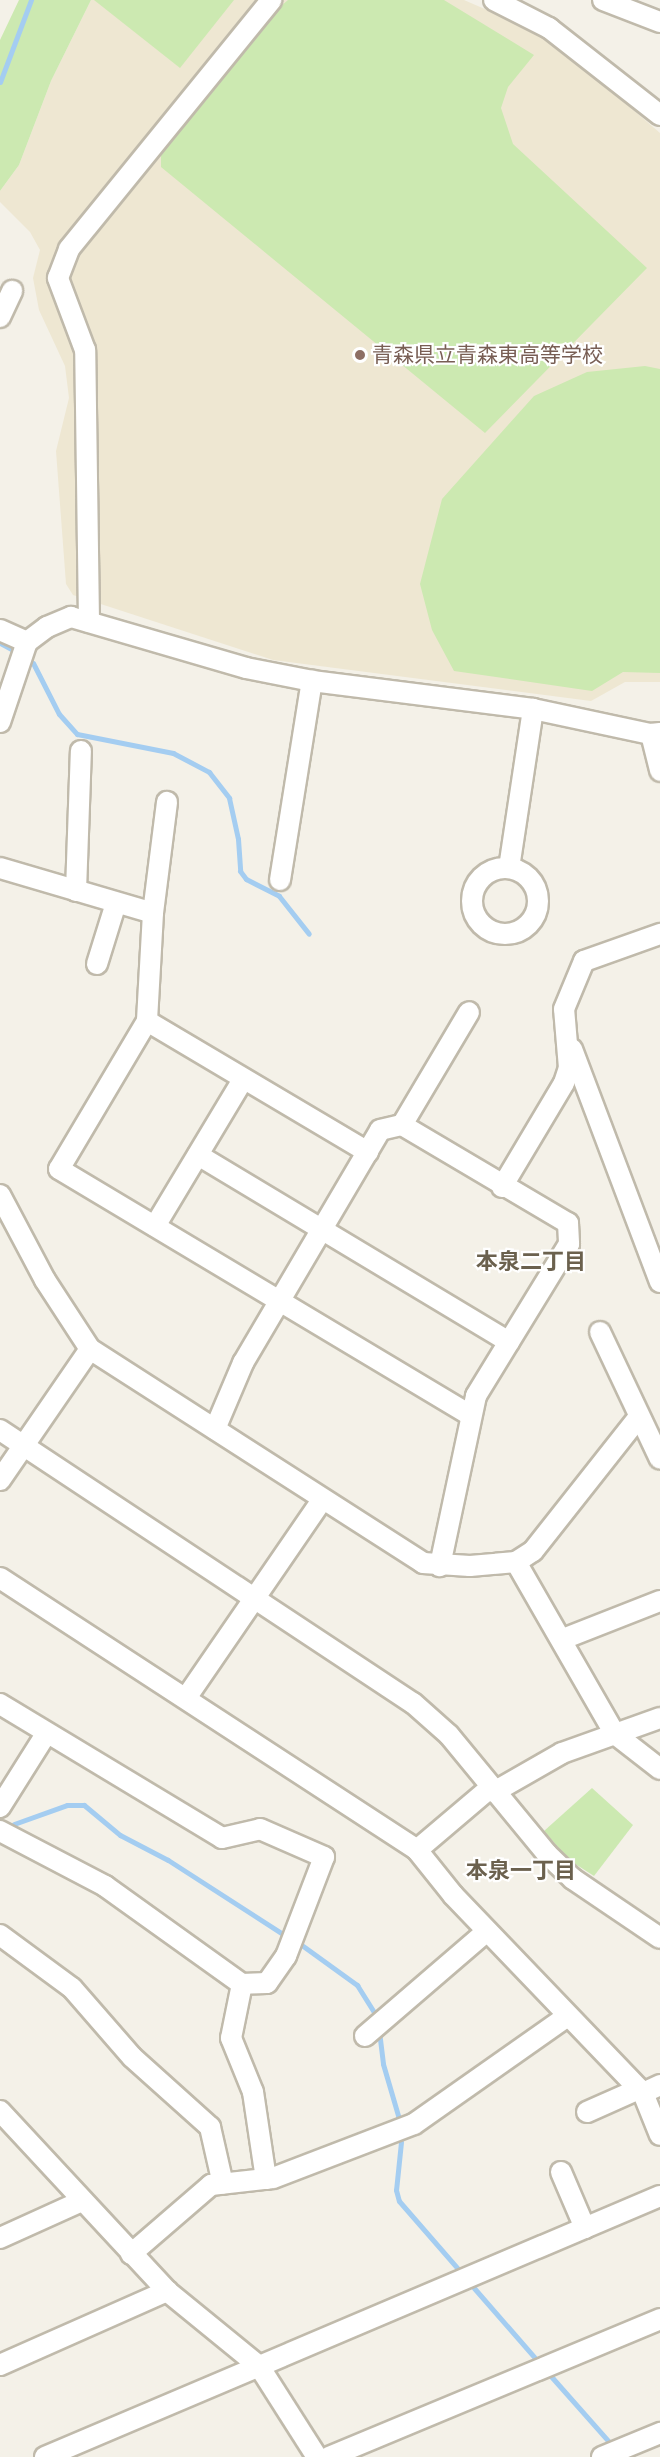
<!DOCTYPE html>
<html>
<head>
<meta charset="utf-8">
<style>
  body { margin:0 }
  #map { position:relative; width:660px; height:2457px; overflow:hidden; background:#f4f1e8; font-family:"Work Sans","Noto Sans JP",sans-serif }
  div>[style] { position:absolute }
  .education>* { inset:0; background:#eee7d2 }
  .green>* { inset:0; background:#cce9b1 }
  .stream>* { height:5px; margin:-2.5px; padding:0 2.5px; transform-origin:2.5px; border-radius:2.5px; background:#a4cdf1 }
  .roads { filter:drop-shadow(2px 0 #c0baab) drop-shadow(-2px 0 #c0baab) drop-shadow(0 2px #c0baab) drop-shadow(0 -2px #c0baab) }
  .minor>* { height:20px; margin:-10px; padding:0 10px; transform-origin:10px; border-radius:10px; background:#fff }
  .minor>.ring { margin:-10px; padding:0; box-sizing:content-box; background:none; border:20px solid #fff; border-radius:50% }
  .dots>* { width:16px; height:16px; translate:-50% -50%; box-sizing:border-box; border:3px solid #fff; border-radius:50% }
  span { translate:-50% -50%; white-space:nowrap; text-align:center; line-height:1.15; -webkit-text-stroke:4.5px #fff; paint-order:stroke }
  .education-label { font-size:21px; color:#785e54 }
  .left { translate:0 -50%; text-align:left }
  .neighbourhood-label { font-size:22px; color:#6b614e; font-weight:700 }
</style>
</head>
<body>
<div id="map">
  <div class="education">
    <div style="clip-path:polygon(91px 0,464px 0,549px 37px,660px 133px,660px 682px,625px 682px,591px 701px,273px 660px,73px 595px,66px 584px,56px 451px,69px 398px,65px 366px,39px 310px,33px 278px,40px 250px,30px 232px,0 202px,0 191px,19px 165px,51px 81px)"></div>
  </div>
  <div class="green">
    <div style="clip-path:polygon(19px 0,91px 0,51px 81px,19px 165px,0 191px,0 40px)"></div>
    <div style="clip-path:polygon(94px 0,234px 0,180px 68px)"></div>
    <div style="clip-path:polygon(288px 0,444px 0,534px 55px,508px 87px,501px 108px,513px 144px,647px 268px,485px 433px,161px 167px,161px 152px,273px 13px)"></div>
    <div style="clip-path:polygon(645px 366px,660px 369px,660px 673px,623px 672px,592px 691px,454px 671px,432px 630px,420px 584px,442px 499px,534px 396px,587px 372px)"></div>
    <div style="clip-path:polygon(592px 1788px,633px 1825px,594px 1876px,569px 1860px,544px 1831px)"></div>
  </div>
  <div class="stream">
    <div style="left:0;top:82px;width:88px;rotate:-69.3deg"></div>
    <div style="left:0;top:643px;width:19px;rotate:28deg"></div>
    <div style="left:33px;top:663px;width:57px;rotate:63deg"></div>
    <div style="left:59px;top:714px;width:27px;rotate:48deg"></div>
    <div style="left:77px;top:734px;width:98px;rotate:11.2deg"></div>
    <div style="left:173px;top:753px;width:41px;rotate:27.8deg"></div>
    <div style="left:209px;top:772px;width:33px;rotate:52deg"></div>
    <div style="left:229px;top:798px;width:42px;rotate:77.6deg"></div>
    <div style="left:238px;top:839px;width:32px;rotate:86deg"></div>
    <div style="left:240px;top:871px;width:10px;rotate:53deg"></div>
    <div style="left:246px;top:879px;width:37px;rotate:27deg"></div>
    <div style="left:279px;top:896px;width:48px;rotate:51.7deg"></div>
    <div style="left:14px;top:1824px;width:56px;rotate:-19.7deg"></div>
    <div style="left:67px;top:1805px;width:17px"></div>
    <div style="left:84px;top:1805px;width:47px;rotate:39.8deg"></div>
    <div style="left:120px;top:1835px;width:54px;rotate:27.5deg"></div>
    <div style="left:168px;top:1860px;width:140px;rotate:32.8deg"></div>
    <div style="left:303px;top:1946px;width:67px;rotate:35.8deg"></div>
    <div style="left:357px;top:1985px;width:36px;rotate:58deg"></div>
    <div style="left:379px;top:2031px;width:33px;rotate:83deg"></div>
    <div style="left:383px;top:2064px;width:60px;rotate:73.7deg"></div>
    <div style="left:401px;top:2142px;width:48px;rotate:95.9deg"></div>
    <div style="left:396px;top:2190px;width:11px;rotate:75deg"></div>
    <div style="left:399px;top:2201px;width:91px;rotate:49deg"></div>
    <div style="left:474px;top:2288px;width:94px;rotate:48.9deg"></div>
    <div style="left:549px;top:2374px;width:94px;rotate:48.5deg"></div>
  </div>
  <div class="roads">
    <div class="minor">
      <div style="left:494px;top:0;width:62px;rotate:27deg"></div>
      <div style="left:549px;top:28px;width:141px;rotate:38.1deg"></div>
      <div style="left:603px;top:0;width:61px;rotate:21.1deg"></div>
      <div style="left:0;top:317px;width:29px;rotate:-65deg"></div>
      <div style="left:89px;top:622px;width:272px;rotate:-90.8deg"></div>
      <div style="left:85px;top:350px;width:77px;rotate:-110.6deg"></div>
      <div style="left:58px;top:278px;width:31px;rotate:-69deg"></div>
      <div style="left:69px;top:249px;width:321px;rotate:-50.9deg"></div>
      <div style="left:0;top:630px;width:30px;rotate:24deg"></div>
      <div style="left:0;top:722px;width:84px;rotate:-71.4deg"></div>
      <div style="left:27px;top:642px;width:25px;rotate:-37deg"></div>
      <div style="left:47px;top:627px;width:26px;rotate:-23deg"></div>
      <div style="left:71px;top:617px;width:182px;rotate:16.2deg"></div>
      <div style="left:246px;top:668px;width:67px;rotate:11.1deg"></div>
      <div style="left:312px;top:681px;width:223px;rotate:7.2deg"></div>
      <div style="left:533px;top:709px;width:121px;rotate:12deg"></div>
      <div style="left:651px;top:734px;width:9px;rotate:-6deg"></div>
      <div style="left:651px;top:734px;width:38px;rotate:76deg"></div>
      <div style="left:0;top:868px;width:159px;rotate:16.4deg"></div>
      <div style="left:153px;top:913px;width:108px;rotate:93.2deg"></div>
      <div style="left:147px;top:1021px;width:257px;rotate:30.7deg"></div>
      <div style="left:509px;top:868px;width:161px;rotate:-81.4deg"></div>
      <div class="ring" style="left:472px;top:868px;width:46px;height:46px"></div>
      <div style="left:280px;top:880px;width:202px;rotate:-80.9deg"></div>
      <div style="left:76px;top:891px;width:140px;rotate:-88deg"></div>
      <div style="left:153px;top:913px;width:112px;rotate:-82.8deg"></div>
      <div style="left:97px;top:964px;width:64px;rotate:-72.7deg"></div>
      <div style="left:147px;top:1021px;width:172px;rotate:120.7deg"></div>
      <div style="left:59px;top:1169px;width:479px;rotate:30.9deg"></div>
      <div style="left:572px;top:1049px;width:249px;rotate:69.3deg"></div>
      <div style="left:402px;top:1125px;width:131px;rotate:-59.3deg"></div>
      <div style="left:198px;top:1155px;width:363px;rotate:31deg"></div>
      <div style="left:502px;top:1187px;width:121px;rotate:-59.2deg"></div>
      <div style="left:564px;top:1083px;width:16px;rotate:-72deg"></div>
      <div style="left:569px;top:1068px;width:59px;rotate:-94.8deg"></div>
      <div style="left:564px;top:1009px;width:52px;rotate:-67.4deg"></div>
      <div style="left:584px;top:961px;width:81px;rotate:-19.6deg"></div>
      <div style="left:0;top:1195px;width:96px;rotate:62.1deg"></div>
      <div style="left:45px;top:1280px;width:82px;rotate:56.9deg"></div>
      <div style="left:90px;top:1349px;width:396px;rotate:32.7deg"></div>
      <div style="left:423px;top:1563px;width:47px;rotate:3.7deg"></div>
      <div style="left:470px;top:1566px;width:46px;rotate:-5deg"></div>
      <div style="left:516px;top:1562px;width:198px;rotate:60.1deg"></div>
      <div style="left:615px;top:1734px;width:57px;rotate:37.9deg"></div>
      <div style="left:155px;top:1226px;width:169px;rotate:-59deg"></div>
      <div style="left:600px;top:1332px;width:140px;rotate:64.7deg"></div>
      <div style="left:215px;top:1429px;width:72px;rotate:-67deg"></div>
      <div style="left:243px;top:1363px;width:270px;rotate:-59.5deg"></div>
      <div style="left:380px;top:1130px;width:23px;rotate:-13deg"></div>
      <div style="left:402px;top:1125px;width:193px;rotate:30.6deg"></div>
      <div style="left:568px;top:1223px;width:21px;rotate:87deg"></div>
      <div style="left:569px;top:1244px;width:178px;rotate:121.5deg"></div>
      <div style="left:476px;top:1396px;width:174px;rotate:102deg"></div>
      <div style="left:0;top:1430px;width:495px;rotate:33.5deg"></div>
      <div style="left:413px;top:1703px;width:48px;rotate:41.6deg"></div>
      <div style="left:449px;top:1735px;width:154px;rotate:50.5deg"></div>
      <div style="left:547px;top:1854px;width:36px;rotate:44deg"></div>
      <div style="left:573px;top:1879px;width:105px;rotate:34.1deg"></div>
      <div style="left:0;top:1480px;width:159px;rotate:-55.5deg"></div>
      <div style="left:516px;top:1562px;width:20px;rotate:-33deg"></div>
      <div style="left:533px;top:1551px;width:171px;rotate:-51.7deg"></div>
      <div style="left:0;top:1578px;width:498px;rotate:33.1deg"></div>
      <div style="left:417px;top:1850px;width:58px;rotate:51.3deg"></div>
      <div style="left:453px;top:1895px;width:274px;rotate:46.2deg"></div>
      <div style="left:643px;top:2093px;width:45px;rotate:68deg"></div>
      <div style="left:563px;top:1639px;width:104px;rotate:-21.4deg"></div>
      <div style="left:186px;top:1698px;width:240px;rotate:-55.5deg"></div>
      <div style="left:0;top:1704px;width:259px;rotate:31.1deg"></div>
      <div style="left:222px;top:1838px;width:39px;rotate:-13deg"></div>
      <div style="left:260px;top:1829px;width:70px;rotate:23.6deg"></div>
      <div style="left:324px;top:1857px;width:106px;rotate:111deg"></div>
      <div style="left:286px;top:1956px;width:33px;rotate:125deg"></div>
      <div style="left:267px;top:1983px;width:25px;rotate:178deg"></div>
      <div style="left:242px;top:1984px;width:55px;rotate:101.5deg"></div>
      <div style="left:231px;top:2038px;width:58px;rotate:67.8deg"></div>
      <div style="left:253px;top:2092px;width:88px;rotate:81.5deg"></div>
      <div style="left:494px;top:1792px;width:78px;rotate:-29.8deg"></div>
      <div style="left:562px;top:1753px;width:104px;rotate:-19.7deg"></div>
      <div style="left:0;top:1807px;width:86px;rotate:-57.8deg"></div>
      <div style="left:0;top:1831px;width:119px;rotate:27.6deg"></div>
      <div style="left:105px;top:1886px;width:168px;rotate:35.6deg"></div>
      <div style="left:417px;top:1850px;width:96px;rotate:-40.3deg"></div>
      <div style="left:0;top:1935px;width:89px;rotate:36.4deg"></div>
      <div style="left:72px;top:1988px;width:91px;rotate:49deg"></div>
      <div style="left:132px;top:2057px;width:105px;rotate:41.9deg"></div>
      <div style="left:210px;top:2127px;width:58px;rotate:77.2deg"></div>
      <div style="left:365px;top:2036px;width:161px;rotate:-40.7deg"></div>
      <div style="left:643px;top:2093px;width:19px;rotate:-25deg"></div>
      <div style="left:0;top:2111px;width:246px;rotate:47.1deg"></div>
      <div style="left:167px;top:2291px;width:119px;rotate:39.2deg"></div>
      <div style="left:259px;top:2366px;width:108px;rotate:57.5deg"></div>
      <div style="left:587px;top:2112px;width:57px;rotate:-23.9deg"></div>
      <div style="left:561px;top:2172px;width:61px;rotate:66.8deg"></div>
      <div style="left:0;top:2238px;width:90px;rotate:-24.3deg"></div>
      <div style="left:131px;top:2254px;width:106px;rotate:-40.8deg"></div>
      <div style="left:211px;top:2185px;width:62px;rotate:-6.4deg"></div>
      <div style="left:273px;top:2178px;width:151px;rotate:-21deg"></div>
      <div style="left:414px;top:2124px;width:186px;rotate:-35.1deg"></div>
      <div style="left:0;top:2365px;width:183px;rotate:-23.9deg"></div>
      <div style="left:45px;top:2457px;width:668px;rotate:-23deg"></div>
      <div style="left:329px;top:2457px;width:359px;rotate:-22.6deg"></div>
      <div style="left:602px;top:2457px;width:63px;rotate:-22.5deg"></div>
    </div>
  </div>
  <div class="dots">
    <div style="left:360px;top:355px;background:#8d6e63"></div>
  </div>
  <div class="education-label">
    <span class="left" style="left:372px;top:355px">青森県立青森東高等学校</span>
  </div>
  <div class="neighbourhood-label">
    <span style="left:531px;top:1262px">本泉二丁目</span>
    <span style="left:521px;top:1871px">本泉一丁目</span>
  </div>
</div>
</body>
</html>
